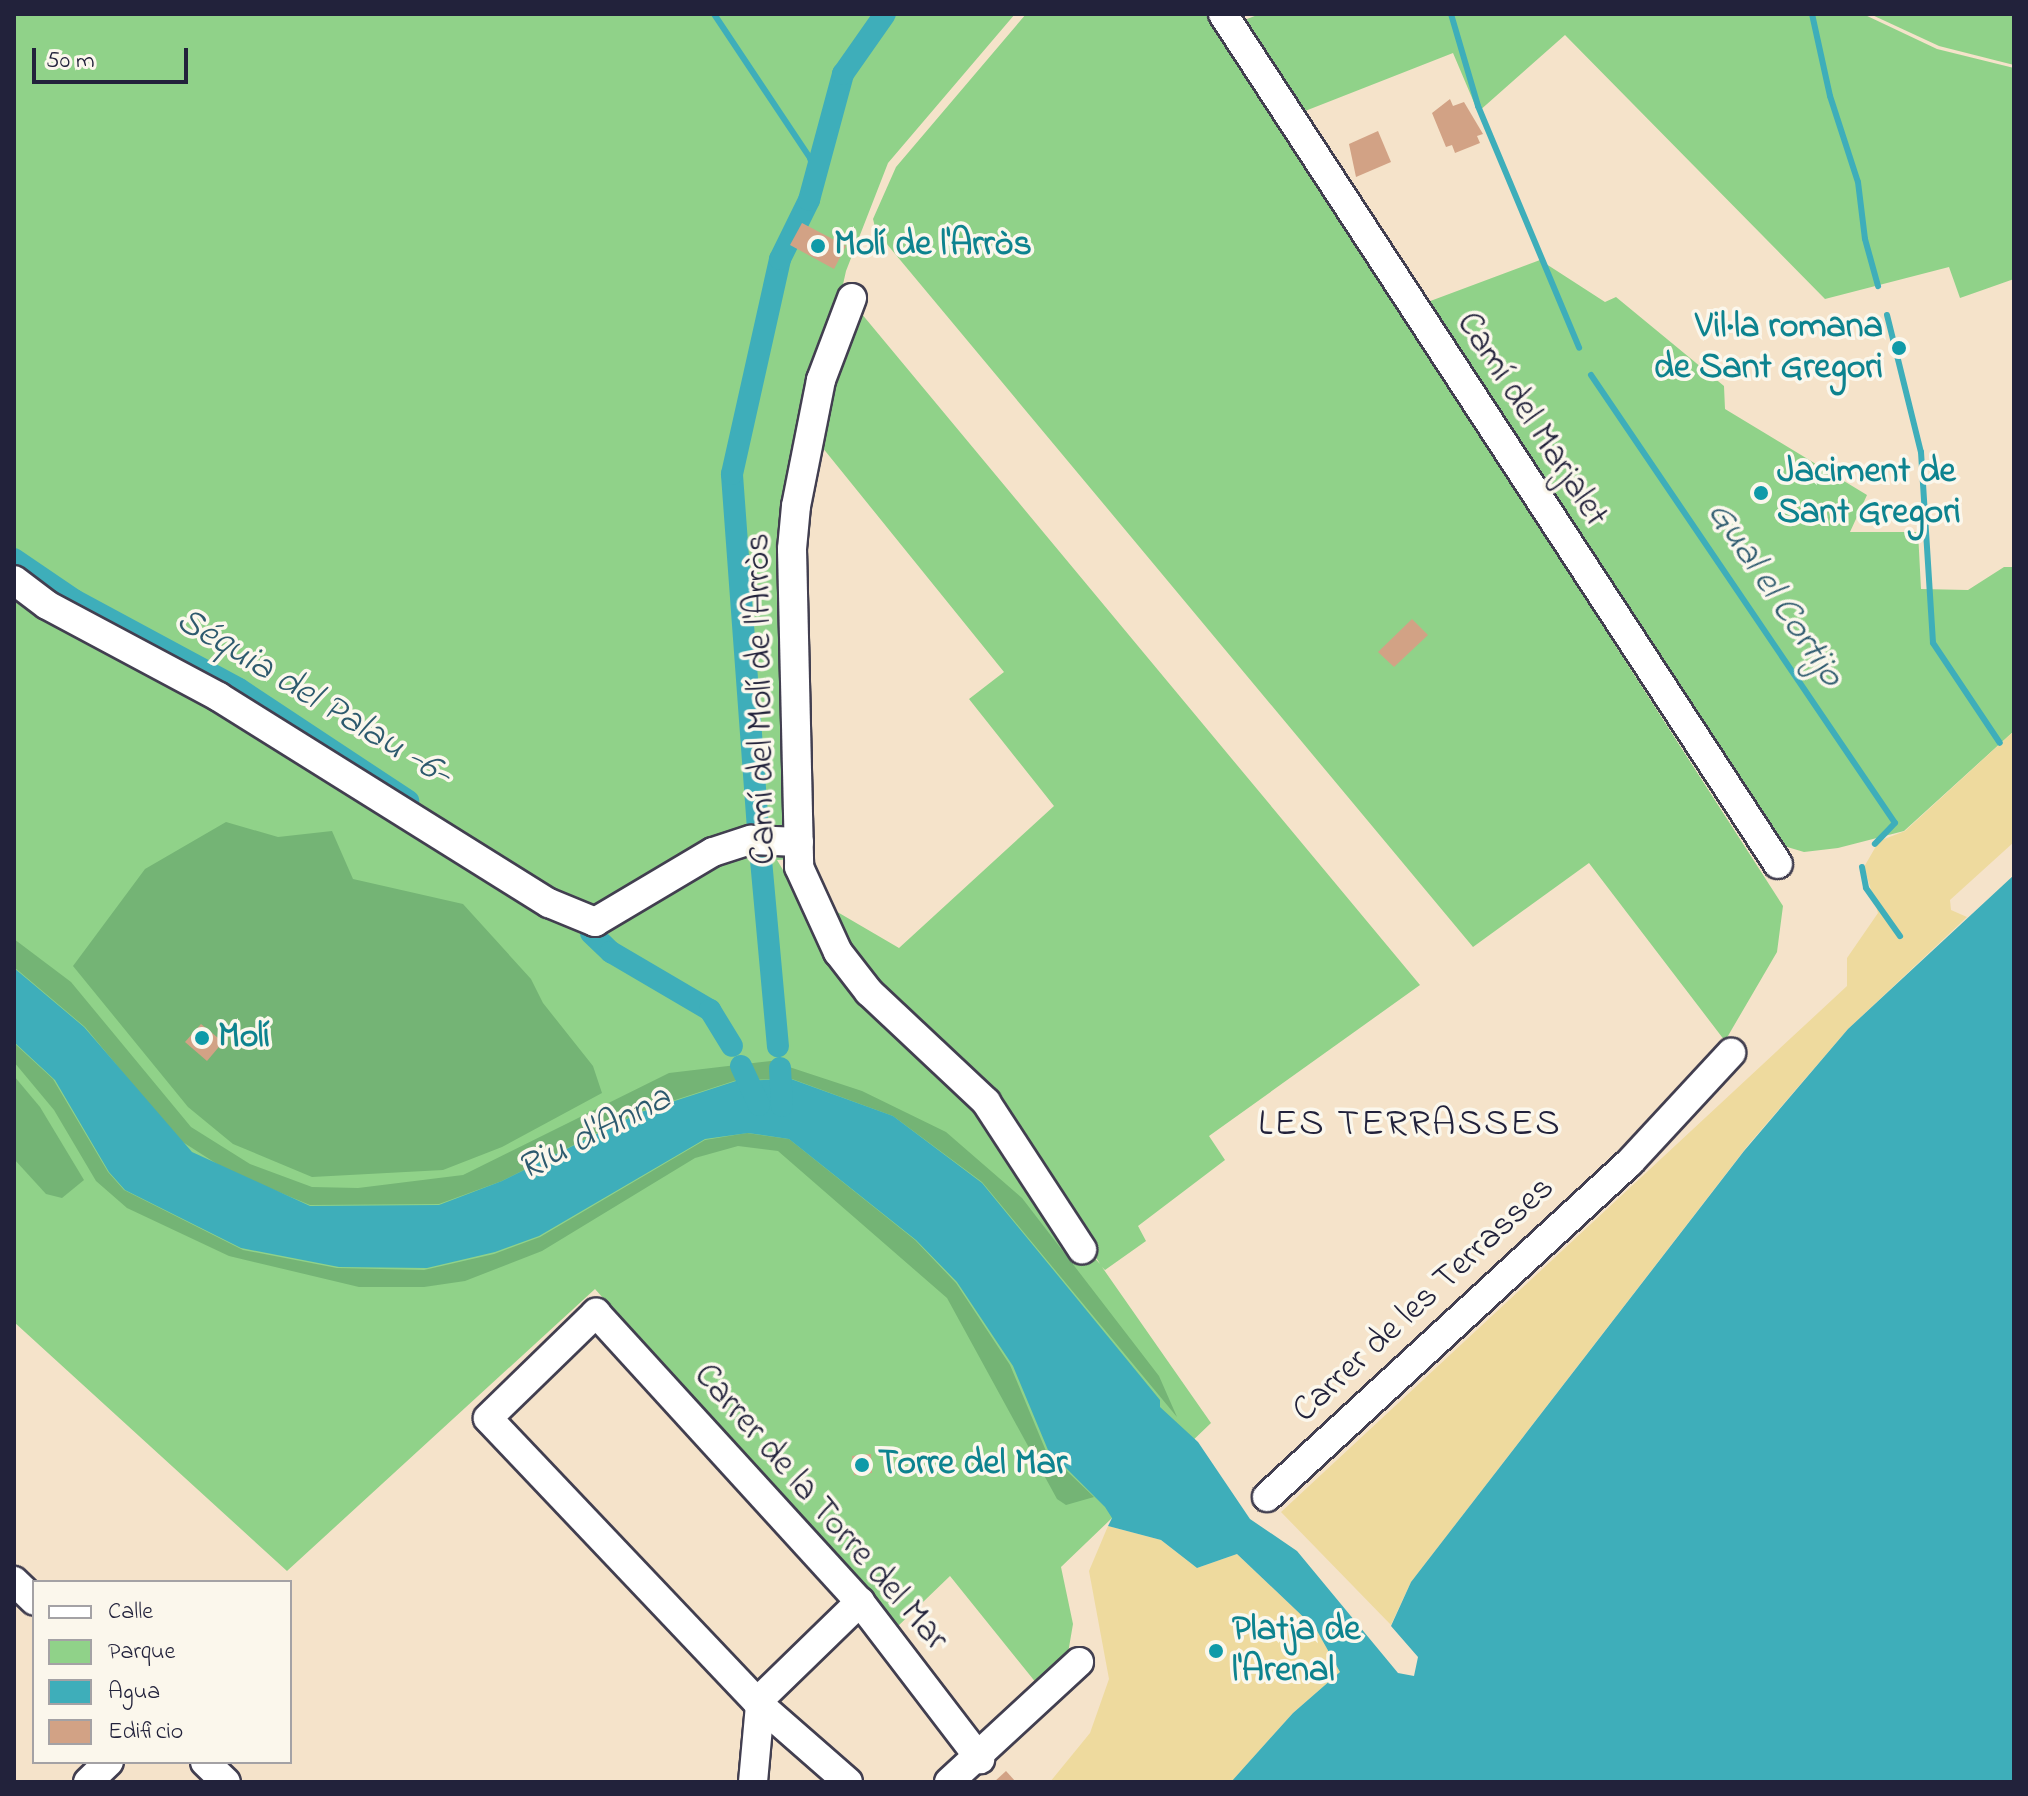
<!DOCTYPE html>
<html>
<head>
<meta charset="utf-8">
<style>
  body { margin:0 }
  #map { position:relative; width:2028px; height:1796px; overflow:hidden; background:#f5e3ca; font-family:"Indie Flower",sans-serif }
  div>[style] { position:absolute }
  .green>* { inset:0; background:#90d289 }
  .forest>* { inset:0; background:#74b475 }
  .sand>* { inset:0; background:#eeda9e }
  .water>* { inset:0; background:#3eaeba }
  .stream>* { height:6px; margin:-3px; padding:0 3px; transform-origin:3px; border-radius:3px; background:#3eaeba }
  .canal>* { height:22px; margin:-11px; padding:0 11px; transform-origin:11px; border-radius:11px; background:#3eaeba }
  .building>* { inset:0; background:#d2a285 }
  .roads { filter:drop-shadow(2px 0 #423f50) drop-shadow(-2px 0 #423f50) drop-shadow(0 2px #423f50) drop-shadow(0 -2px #423f50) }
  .minor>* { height:28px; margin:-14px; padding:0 14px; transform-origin:14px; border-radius:14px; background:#fff }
  .dots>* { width:22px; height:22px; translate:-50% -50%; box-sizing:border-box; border:4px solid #fbf7ec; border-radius:50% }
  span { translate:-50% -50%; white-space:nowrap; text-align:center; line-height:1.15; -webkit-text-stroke:7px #fbf7ec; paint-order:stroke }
  .culture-label { font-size:36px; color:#0d838f; font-weight:700 }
  .left { translate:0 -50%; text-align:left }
  .right { translate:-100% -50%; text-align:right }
  .street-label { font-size:36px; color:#22223b }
  .water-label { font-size:38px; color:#2d5a6e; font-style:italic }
  .neighbourhood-label { font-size:38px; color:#22223b; letter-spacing:2px }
  .frame { position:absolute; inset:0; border:16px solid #22223b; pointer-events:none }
  .legend { position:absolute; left:32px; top:1580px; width:260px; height:184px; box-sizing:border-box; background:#fbf7ec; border:2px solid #a4a2a5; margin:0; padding:10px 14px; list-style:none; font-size:24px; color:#22223b }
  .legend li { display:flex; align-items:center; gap:16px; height:40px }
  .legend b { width:40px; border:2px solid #a4a2a5 }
  .scale { position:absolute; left:32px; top:48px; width:156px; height:36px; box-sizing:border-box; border:4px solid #22223b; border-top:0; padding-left:10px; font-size:24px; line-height:28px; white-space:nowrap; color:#22223b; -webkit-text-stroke:6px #fbf7ec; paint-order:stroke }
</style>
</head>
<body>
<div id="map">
  <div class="green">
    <div style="clip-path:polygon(14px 14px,1015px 14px,888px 163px,846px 271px,794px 504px,790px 550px,795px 859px,777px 860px,836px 958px,883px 1019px,999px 1131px,1048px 1205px,1100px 1264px,1004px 1110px,871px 989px,844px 953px,822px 903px,899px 948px,1054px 806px,969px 699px,1004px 672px,822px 447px,851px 301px,1420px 985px,1209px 1136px,1225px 1160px,1138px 1226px,1146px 1241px,1105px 1270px,1102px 1267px,1211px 1423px,1061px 1567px,1073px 1624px,1067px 1659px,1037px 1684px,950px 1576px,896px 1628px,595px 1289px,287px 1571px,14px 1322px)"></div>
    <div style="clip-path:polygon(1026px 14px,1209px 14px,1783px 906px,1777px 952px,1725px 1041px,1589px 863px,1473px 947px,876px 231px,873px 219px,896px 167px)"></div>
    <div style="clip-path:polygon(1260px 14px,1863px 14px,1937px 49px,2014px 68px,2014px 279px,1960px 298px,1949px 267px,1825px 299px,1565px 35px,1478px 112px,1453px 53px,1300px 113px,1239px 22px)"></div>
    <div style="clip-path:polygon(1870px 14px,2014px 14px,2014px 65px,1939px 46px)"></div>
    <div style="clip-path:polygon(1540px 260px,1605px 302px,1616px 297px,1724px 386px,1725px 409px,1867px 495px,1850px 532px,1918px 532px,1921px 589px,1968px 590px,2004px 567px,2014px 567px,2014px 731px,1904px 831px,1838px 848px,1804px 852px,1777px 844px,1425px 303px)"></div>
  </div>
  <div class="forest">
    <div style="clip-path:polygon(226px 822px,278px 837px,332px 831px,353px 879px,463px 904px,531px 979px,543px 1003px,593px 1066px,602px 1093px,502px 1147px,443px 1170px,312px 1177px,233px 1144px,188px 1107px,73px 966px,145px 869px)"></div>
    <div style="clip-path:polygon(14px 939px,71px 982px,191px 1127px,250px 1164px,312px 1187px,358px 1188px,463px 1175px,669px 1073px,771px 1061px,862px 1091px,946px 1132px,1022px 1198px,1159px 1376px,1177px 1417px,982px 1182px,893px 1116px,792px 1079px,737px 1080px,641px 1111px,502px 1181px,439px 1204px,310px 1205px,228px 1171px,178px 1139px,85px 1027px,14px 967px)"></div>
    <div style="clip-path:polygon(14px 1043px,53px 1079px,108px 1172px,124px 1190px,243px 1250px,337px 1268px,424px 1270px,494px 1254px,540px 1237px,705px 1140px,747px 1133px,789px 1139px,915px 1240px,956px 1283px,1010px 1365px,1046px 1451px,1094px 1497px,1066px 1505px,1057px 1499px,947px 1298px,778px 1151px,738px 1146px,695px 1158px,542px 1251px,465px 1281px,424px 1287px,359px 1287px,229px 1256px,127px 1208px,96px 1181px,54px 1110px,14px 1062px)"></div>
    <div style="clip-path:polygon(14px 1076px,40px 1107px,84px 1180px,62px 1198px,46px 1194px,14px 1159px)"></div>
  </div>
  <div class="sand">
    <div style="clip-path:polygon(2014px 731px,2014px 842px,1950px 900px,1951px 910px,1967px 917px,1848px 1029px,1749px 1144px,1411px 1582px,1391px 1625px,1281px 1512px,1847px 986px,1847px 958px,1878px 913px,1864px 867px,1879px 841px,1905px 831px)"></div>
    <div style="clip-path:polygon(1108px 1526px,1161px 1540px,1197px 1568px,1237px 1554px,1316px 1629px,1340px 1672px,1293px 1713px,1231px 1782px,1050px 1782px,1090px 1733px,1109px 1679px,1089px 1571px)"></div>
  </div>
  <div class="water">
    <div style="clip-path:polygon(2014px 875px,2014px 1782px,1231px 1782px,1293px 1713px,1340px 1672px,1316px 1629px,1237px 1554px,1197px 1568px,1161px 1540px,1108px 1526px,1112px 1518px,1105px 1507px,1048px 1450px,1013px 1366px,957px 1282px,916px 1240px,789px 1139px,748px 1133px,705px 1139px,539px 1236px,495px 1252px,427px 1268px,339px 1267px,241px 1248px,125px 1190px,109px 1172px,55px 1080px,14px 1042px,14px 968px,84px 1027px,192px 1152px,310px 1206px,439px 1205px,502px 1181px,641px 1112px,736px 1081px,791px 1079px,893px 1116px,982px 1183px,1160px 1400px,1160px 1407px,1198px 1442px,1250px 1519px,1297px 1551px,1398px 1673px,1414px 1676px,1418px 1657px,1391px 1626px,1411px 1582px,1744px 1151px,1848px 1029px)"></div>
  </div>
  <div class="stream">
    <div style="left:714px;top:14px;width:173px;rotate:56.3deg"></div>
    <div style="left:810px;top:158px;width:14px;rotate:73deg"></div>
    <div style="left:1451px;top:14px;width:96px;rotate:73.6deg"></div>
    <div style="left:1478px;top:106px;width:262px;rotate:67.3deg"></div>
    <div style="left:1812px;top:14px;width:84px;rotate:77.6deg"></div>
    <div style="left:1830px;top:96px;width:90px;rotate:72deg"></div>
    <div style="left:1858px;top:182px;width:57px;rotate:83deg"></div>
    <div style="left:1865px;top:239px;width:49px;rotate:74.5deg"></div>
    <div style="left:1887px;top:315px;width:141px;rotate:76.1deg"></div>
    <div style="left:1921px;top:452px;width:191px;rotate:86.4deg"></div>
    <div style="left:1933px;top:643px;width:120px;rotate:56.2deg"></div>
    <div style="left:1591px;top:375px;width:541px;rotate:55.84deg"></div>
    <div style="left:1895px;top:823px;width:29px;rotate:134deg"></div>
    <div style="left:1862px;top:867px;width:21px;rotate:79deg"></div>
    <div style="left:1866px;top:888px;width:59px;rotate:54.7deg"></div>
  </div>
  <div class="canal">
    <div style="left:14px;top:559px;width:73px;rotate:34.3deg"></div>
    <div style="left:74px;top:600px;width:187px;rotate:28.3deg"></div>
    <div style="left:239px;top:689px;width:203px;rotate:33.5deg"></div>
    <div style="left:758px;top:829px;width:356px;rotate:-94.2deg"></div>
    <div style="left:732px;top:474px;width:220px;rotate:-77.4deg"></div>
    <div style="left:780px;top:259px;width:66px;rotate:-63.8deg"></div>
    <div style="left:809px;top:200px;width:131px;rotate:-74.9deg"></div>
    <div style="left:843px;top:74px;width:73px;rotate:-55deg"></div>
    <div style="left:761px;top:860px;width:187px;rotate:84.8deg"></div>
    <div style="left:591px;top:933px;width:28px;rotate:44deg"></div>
    <div style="left:611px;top:952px;width:115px;rotate:30.4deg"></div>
    <div style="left:710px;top:1010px;width:42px;rotate:58.6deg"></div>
    <div style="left:741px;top:1066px;width:43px;rotate:65.2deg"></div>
    <div style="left:780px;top:1068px;width:38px;rotate:87deg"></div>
  </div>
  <div class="building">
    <div style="clip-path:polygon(1450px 99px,1453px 106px,1464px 102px,1483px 134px,1477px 136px,1480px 143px,1455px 153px,1452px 145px,1446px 147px,1432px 113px)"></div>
    <div style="clip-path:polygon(1378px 131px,1391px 162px,1356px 177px,1349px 144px)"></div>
    <div style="clip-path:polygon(802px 223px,846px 246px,834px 269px,790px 245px)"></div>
    <div style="clip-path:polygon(1412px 619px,1428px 635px,1394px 667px,1378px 652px)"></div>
    <div style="clip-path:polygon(201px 1024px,223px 1042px,207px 1061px,185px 1042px)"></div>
    <div style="clip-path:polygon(871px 1454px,872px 1473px,854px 1475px,852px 1456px)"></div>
    <div style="clip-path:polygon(1006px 1771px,1016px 1782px,994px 1782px)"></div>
  </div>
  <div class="roads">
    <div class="minor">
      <div style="left:1223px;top:14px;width:1015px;rotate:56.86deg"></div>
      <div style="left:852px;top:298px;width:88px;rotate:110.7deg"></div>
      <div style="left:821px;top:380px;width:128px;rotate:101.2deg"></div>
      <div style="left:796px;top:506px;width:43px;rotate:95.3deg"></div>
      <div style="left:792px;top:549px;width:318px;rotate:88.7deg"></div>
      <div style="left:799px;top:867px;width:94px;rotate:65.4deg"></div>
      <div style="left:838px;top:952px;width:51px;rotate:52.2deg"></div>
      <div style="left:869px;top:992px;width:161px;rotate:43.2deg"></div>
      <div style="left:986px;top:1102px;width:176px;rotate:56.9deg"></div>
      <div style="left:14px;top:580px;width:41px;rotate:37.1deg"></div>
      <div style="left:47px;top:605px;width:195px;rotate:28.1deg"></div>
      <div style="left:219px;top:697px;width:389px;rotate:32deg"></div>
      <div style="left:549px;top:903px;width:50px;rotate:22.4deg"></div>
      <div style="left:595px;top:922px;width:137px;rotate:-30.7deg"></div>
      <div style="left:713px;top:852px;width:40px;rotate:-18deg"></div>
      <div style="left:751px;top:840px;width:48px;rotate:2.4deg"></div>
      <div style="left:1267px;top:1497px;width:494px;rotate:-42.7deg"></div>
      <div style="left:1630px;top:1162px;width:149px;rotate:-47.2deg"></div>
      <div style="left:14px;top:1581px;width:28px;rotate:44deg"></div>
      <div style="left:757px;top:1702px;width:144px;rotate:-44.2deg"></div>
      <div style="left:205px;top:1762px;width:29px;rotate:44deg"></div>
      <div style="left:88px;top:1782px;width:29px;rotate:-44deg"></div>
      <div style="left:753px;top:1782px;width:77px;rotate:-84.8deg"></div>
      <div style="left:848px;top:1782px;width:117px;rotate:-138.8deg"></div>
      <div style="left:760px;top:1705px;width:395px;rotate:-133.5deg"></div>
      <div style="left:488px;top:1418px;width:151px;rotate:-44.2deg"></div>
      <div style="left:596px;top:1313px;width:391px;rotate:47.6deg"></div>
      <div style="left:860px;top:1602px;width:198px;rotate:52.6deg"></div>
      <div style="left:949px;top:1782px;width:177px;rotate:-42.7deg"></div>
    </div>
  </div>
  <div class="dots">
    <div style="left:818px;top:246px;background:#0f9aa8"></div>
    <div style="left:1899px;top:348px;background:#0f9aa8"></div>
    <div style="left:1761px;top:493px;background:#0f9aa8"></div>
    <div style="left:202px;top:1038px;background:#0f9aa8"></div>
    <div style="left:862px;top:1465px;background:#0f9aa8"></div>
    <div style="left:1216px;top:1651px;background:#0f9aa8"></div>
  </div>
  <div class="culture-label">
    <span class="left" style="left:834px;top:246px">Molí de l'Arròs</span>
    <span class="right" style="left:1883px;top:348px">Vil·la romana<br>de Sant Gregori</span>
    <span class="left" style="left:1777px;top:493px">Jaciment de<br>Sant Gregori</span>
    <span class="left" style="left:218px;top:1038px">Molí</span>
    <span class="left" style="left:878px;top:1465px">Torre del Mar</span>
    <span class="left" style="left:1232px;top:1651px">Platja de<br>l'Arenal</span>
  </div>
  <div class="street-label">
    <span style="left:1531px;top:420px;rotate:57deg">Camí del Marjalet</span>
    <span style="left:762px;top:699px;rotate:-91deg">Camí del Molí de l'Arròs</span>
    <span style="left:1424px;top:1300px;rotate:-43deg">Carrer de les Terrasses</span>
    <span style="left:820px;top:1508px;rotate:49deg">Carrer de la Torre del Mar</span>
  </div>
  <div class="water-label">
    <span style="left:1774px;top:595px;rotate:56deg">Gual el Cortijo</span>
    <span style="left:313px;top:699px;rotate:31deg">Séquia del Palau -6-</span>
    <span style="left:595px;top:1135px;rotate:-27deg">Riu d'Anna</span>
  </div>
  <div class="neighbourhood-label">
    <span style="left:1410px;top:1126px">LES TERRASSES</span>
  </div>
  <div class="frame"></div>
  <ul class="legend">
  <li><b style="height:10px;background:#fff"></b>Calle</li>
  <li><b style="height:22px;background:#90d289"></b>Parque</li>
  <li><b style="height:22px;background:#3eaeba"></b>Agua</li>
  <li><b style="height:22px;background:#d2a285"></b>Edificio</li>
  </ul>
  <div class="scale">50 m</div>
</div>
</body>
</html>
